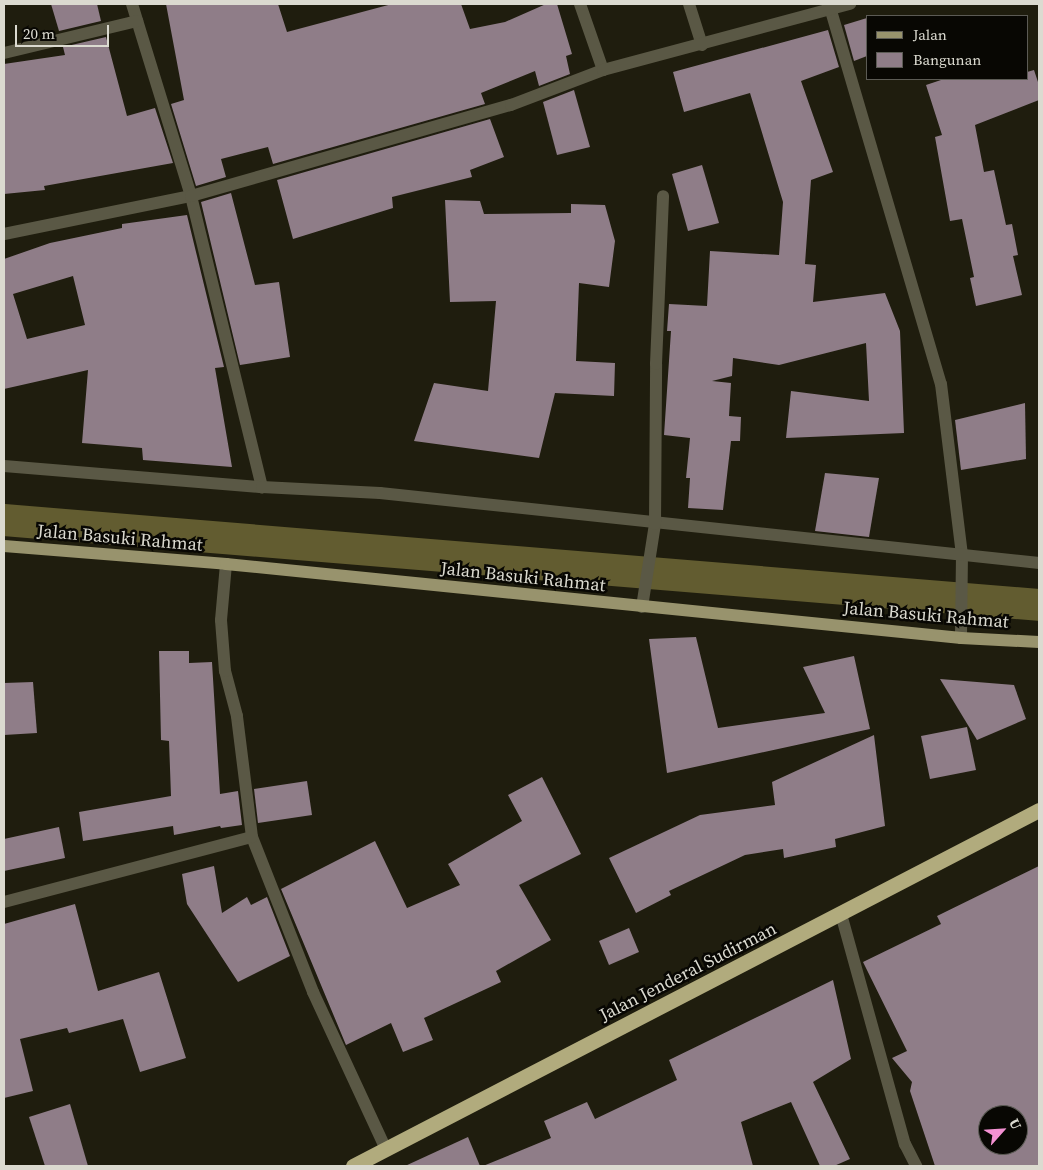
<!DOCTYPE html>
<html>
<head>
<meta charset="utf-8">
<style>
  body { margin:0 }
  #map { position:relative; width:1043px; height:1170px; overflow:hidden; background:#1f1d0e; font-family:"Source Serif 4",serif }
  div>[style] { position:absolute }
  .canal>* { height:32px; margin:-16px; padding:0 16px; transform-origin:16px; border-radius:16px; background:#625c30 }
  .building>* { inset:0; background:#8f7d88 }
  .minor>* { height:12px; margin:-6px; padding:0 6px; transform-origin:6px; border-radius:6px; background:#5a5845 }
  .major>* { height:12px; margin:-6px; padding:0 6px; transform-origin:6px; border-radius:6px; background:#98936d }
  .highway>* { height:15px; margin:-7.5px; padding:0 7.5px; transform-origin:7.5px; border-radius:7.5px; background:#b1ab7d }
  span { translate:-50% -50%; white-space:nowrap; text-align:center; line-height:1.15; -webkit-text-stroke:5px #080703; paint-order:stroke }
  .street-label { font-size:18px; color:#dbdad0 }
  .frame { position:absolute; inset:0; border:5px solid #dbdad0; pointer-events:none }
  .legend { position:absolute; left:866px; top:15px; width:162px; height:65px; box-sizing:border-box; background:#080703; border:1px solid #5c5b55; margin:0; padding:6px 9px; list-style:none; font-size:15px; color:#dbdad0 }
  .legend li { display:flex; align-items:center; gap:10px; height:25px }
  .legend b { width:25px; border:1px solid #5c5b55 }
  .north { position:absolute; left:978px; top:1105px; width:50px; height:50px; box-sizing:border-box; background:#080703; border:1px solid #5c5b55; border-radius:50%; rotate:64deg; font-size:14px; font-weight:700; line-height:20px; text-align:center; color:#dbdad0 }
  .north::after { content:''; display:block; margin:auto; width:18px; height:22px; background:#f491d3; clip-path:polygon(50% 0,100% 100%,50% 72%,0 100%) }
  .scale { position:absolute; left:15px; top:25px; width:94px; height:22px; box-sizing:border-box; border:2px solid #dbdad0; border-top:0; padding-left:6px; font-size:15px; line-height:18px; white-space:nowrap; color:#dbdad0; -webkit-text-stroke:4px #080703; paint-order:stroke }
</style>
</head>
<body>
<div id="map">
  <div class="canal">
    <div style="left:4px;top:520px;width:1038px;rotate:4.69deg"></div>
  </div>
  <div class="building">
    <div style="clip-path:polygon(51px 4px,97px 4px,101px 21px,59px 31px)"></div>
    <div style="clip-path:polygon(166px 4px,278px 4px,287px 32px,392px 4px,461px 4px,470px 29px,505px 22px,546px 4px,557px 4px,572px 54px,566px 56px,570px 74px,539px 86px,535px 71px,481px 93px,485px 104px,273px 164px,268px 147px,221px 159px,226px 177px,196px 186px,171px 104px,184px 100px)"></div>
    <div style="clip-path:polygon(867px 18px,867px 56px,854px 61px,844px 25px)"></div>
    <div style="clip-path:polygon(828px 30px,839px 67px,801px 81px,833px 172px,811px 180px,805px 264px,816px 265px,813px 302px,885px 293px,900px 331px,904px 433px,786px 438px,791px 391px,869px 401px,866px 343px,779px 365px,733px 358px,732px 376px,712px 381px,731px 383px,729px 416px,741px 417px,740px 441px,731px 441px,723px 510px,688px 508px,690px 478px,686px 478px,690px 438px,664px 435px,671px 331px,667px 331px,669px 304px,707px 306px,710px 251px,779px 255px,783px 202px,750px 93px,684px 112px,673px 72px)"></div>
    <div style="clip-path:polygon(106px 37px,127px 116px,155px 108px,173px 163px,44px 186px,45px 190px,4px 194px,4px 64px,65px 55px,63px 47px)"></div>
    <div style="clip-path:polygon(1034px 70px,1039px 85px,1039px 100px,975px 125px,984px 172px,994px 170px,1006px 225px,1012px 224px,1018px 255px,1013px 256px,1022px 295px,976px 306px,970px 278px,974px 277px,962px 219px,950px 221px,935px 137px,942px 135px,926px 85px,944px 79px,1027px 79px,1027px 72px)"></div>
    <div style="clip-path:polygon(574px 90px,590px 147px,557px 155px,543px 102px)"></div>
    <div style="clip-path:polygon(490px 119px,504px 157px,470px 170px,472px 177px,392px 197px,393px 208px,293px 239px,277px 180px)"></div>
    <div style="clip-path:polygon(702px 165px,719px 223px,688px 231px,672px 174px)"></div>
    <div style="clip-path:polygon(231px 193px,255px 285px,279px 282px,290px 357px,240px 365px,201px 202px)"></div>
    <div style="clip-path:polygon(445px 200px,480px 201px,484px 214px,571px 213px,571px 204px,605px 205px,615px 241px,609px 287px,579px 283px,576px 361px,615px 363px,614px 396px,555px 393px,539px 458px,414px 441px,434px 383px,488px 391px,496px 301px,450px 302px)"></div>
    <div style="clip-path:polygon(evenodd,187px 215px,224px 367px,215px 368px,232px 467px,143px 460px,142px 448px,82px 443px,88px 370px,4px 389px,4px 259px,50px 243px,122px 228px,122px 224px,187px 215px,73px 276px,85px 325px,27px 339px,13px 294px,73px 276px)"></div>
    <div style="clip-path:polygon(1025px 403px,1026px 459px,961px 470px,955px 420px)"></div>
    <div style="clip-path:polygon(825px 473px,879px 478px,869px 537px,815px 531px)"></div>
    <div style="clip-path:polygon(696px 637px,718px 728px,825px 713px,803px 667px,854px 656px,870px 729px,667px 773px,649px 639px)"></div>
    <div style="clip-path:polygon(159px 651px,189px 651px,189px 663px,212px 662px,220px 794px,238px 791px,242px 825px,221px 828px,220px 826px,174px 835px,173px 826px,83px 841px,79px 812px,171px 796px,169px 741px,161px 740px)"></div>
    <div style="clip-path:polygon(940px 679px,1014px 685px,1026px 719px,977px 740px)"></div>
    <div style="clip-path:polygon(33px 682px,37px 733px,4px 735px,4px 683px)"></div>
    <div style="clip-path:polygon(967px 727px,976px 770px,930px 779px,921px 736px)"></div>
    <div style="clip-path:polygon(874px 735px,885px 826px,835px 839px,836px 847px,784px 858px,783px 849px,745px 855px,669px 891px,671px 895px,636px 913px,609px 858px,700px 815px,775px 805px,772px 782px)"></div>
    <div style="clip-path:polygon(542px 777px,581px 854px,519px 885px,551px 940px,496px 971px,501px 982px,424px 1018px,433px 1040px,403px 1052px,391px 1023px,346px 1045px,281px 889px,375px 841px,407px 908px,460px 885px,448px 864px,522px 821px,508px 795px)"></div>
    <div style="clip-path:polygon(307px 781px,312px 815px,258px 823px,254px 789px)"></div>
    <div style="clip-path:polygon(59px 827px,65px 858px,4px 871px,4px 839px)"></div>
    <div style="clip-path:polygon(214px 866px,222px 913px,247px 897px,251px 905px,267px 897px,290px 956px,238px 982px,187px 904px,182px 874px)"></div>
    <div style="clip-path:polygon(evenodd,1039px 866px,1039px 1166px,935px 1166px,910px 1091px,912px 1082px,892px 1058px,907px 1051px,863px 962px,941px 924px,937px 916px,1039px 866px,988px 1115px,1018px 1115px,1018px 1145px,988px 1145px,988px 1115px)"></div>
    <div style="clip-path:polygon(75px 904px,98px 991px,159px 972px,186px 1058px,140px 1072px,123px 1019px,69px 1033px,67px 1028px,20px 1039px,33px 1091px,4px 1098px,4px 924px)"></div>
    <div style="clip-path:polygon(629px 928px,639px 952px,609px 965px,599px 941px)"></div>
    <div style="clip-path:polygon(833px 980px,851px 1059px,813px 1082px,850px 1159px,834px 1166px,820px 1166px,791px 1102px,741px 1122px,753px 1166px,483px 1166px,551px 1138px,544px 1121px,587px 1102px,595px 1119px,677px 1080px,669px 1060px)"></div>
    <div style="clip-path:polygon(70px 1104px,88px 1166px,45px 1166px,29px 1117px)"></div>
    <div style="clip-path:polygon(468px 1137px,480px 1166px,405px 1166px)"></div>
  </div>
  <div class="minor">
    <div style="left:132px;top:4px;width:201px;rotate:72.9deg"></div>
    <div style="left:191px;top:196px;width:300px;rotate:76.3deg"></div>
    <div style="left:580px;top:4px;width:70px;rotate:70.8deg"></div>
    <div style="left:689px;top:4px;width:43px;rotate:72.4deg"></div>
    <div style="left:829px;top:4px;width:396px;rotate:73.6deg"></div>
    <div style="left:941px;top:384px;width:171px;rotate:83deg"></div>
    <div style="left:962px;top:554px;width:84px;rotate:90.7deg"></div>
    <div style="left:4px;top:53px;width:137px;rotate:-13.5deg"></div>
    <div style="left:4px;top:234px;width:191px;rotate:-11.5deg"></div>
    <div style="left:191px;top:196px;width:333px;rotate:-15.9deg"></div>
    <div style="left:511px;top:105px;width:98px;rotate:-20.8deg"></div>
    <div style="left:603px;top:70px;width:256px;rotate:-15deg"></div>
    <div style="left:4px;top:466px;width:259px;rotate:4.7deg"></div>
    <div style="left:262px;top:487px;width:118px;rotate:2.9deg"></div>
    <div style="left:380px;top:493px;width:663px;rotate:6.06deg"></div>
    <div style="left:642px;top:607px;width:84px;rotate:-81.1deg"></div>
    <div style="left:655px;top:524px;width:160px;rotate:-89.6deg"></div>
    <div style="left:656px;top:364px;width:168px;rotate:-87.6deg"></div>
    <div style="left:252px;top:837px;width:167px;rotate:68.5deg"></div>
    <div style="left:313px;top:992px;width:173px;rotate:65.1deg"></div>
    <div style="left:4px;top:902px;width:256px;rotate:-14.7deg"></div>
    <div style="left:252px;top:837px;width:122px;rotate:-97.1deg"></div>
    <div style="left:237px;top:716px;width:47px;rotate:-104.9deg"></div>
    <div style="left:225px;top:671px;width:51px;rotate:-94.5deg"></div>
    <div style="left:221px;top:620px;width:56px;rotate:-84.9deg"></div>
    <div style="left:841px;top:914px;width:239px;rotate:74.5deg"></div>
    <div style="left:905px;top:1144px;width:25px;rotate:63deg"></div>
  </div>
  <div class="major">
    <div style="left:4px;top:546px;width:223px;rotate:4.6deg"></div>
    <div style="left:226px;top:564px;width:739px;rotate:5.75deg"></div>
    <div style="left:961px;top:638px;width:78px;rotate:2.9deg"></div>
  </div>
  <div class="highway">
    <div style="left:353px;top:1166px;width:773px;rotate:-27.43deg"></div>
  </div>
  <div class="street-label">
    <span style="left:120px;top:538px;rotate:5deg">Jalan Basuki Rahmat</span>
    <span style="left:523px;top:577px;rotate:6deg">Jalan Basuki Rahmat</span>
    <span style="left:926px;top:615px;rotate:5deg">Jalan Basuki Rahmat</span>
    <span style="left:688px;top:972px;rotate:-27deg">Jalan Jenderal Sudirman</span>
  </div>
  <div class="frame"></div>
  <ul class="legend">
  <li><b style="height:6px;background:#98936d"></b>Jalan</li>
  <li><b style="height:14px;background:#8f7d88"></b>Bangunan</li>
  </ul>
  <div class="north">U</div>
  <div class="scale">20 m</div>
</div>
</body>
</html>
